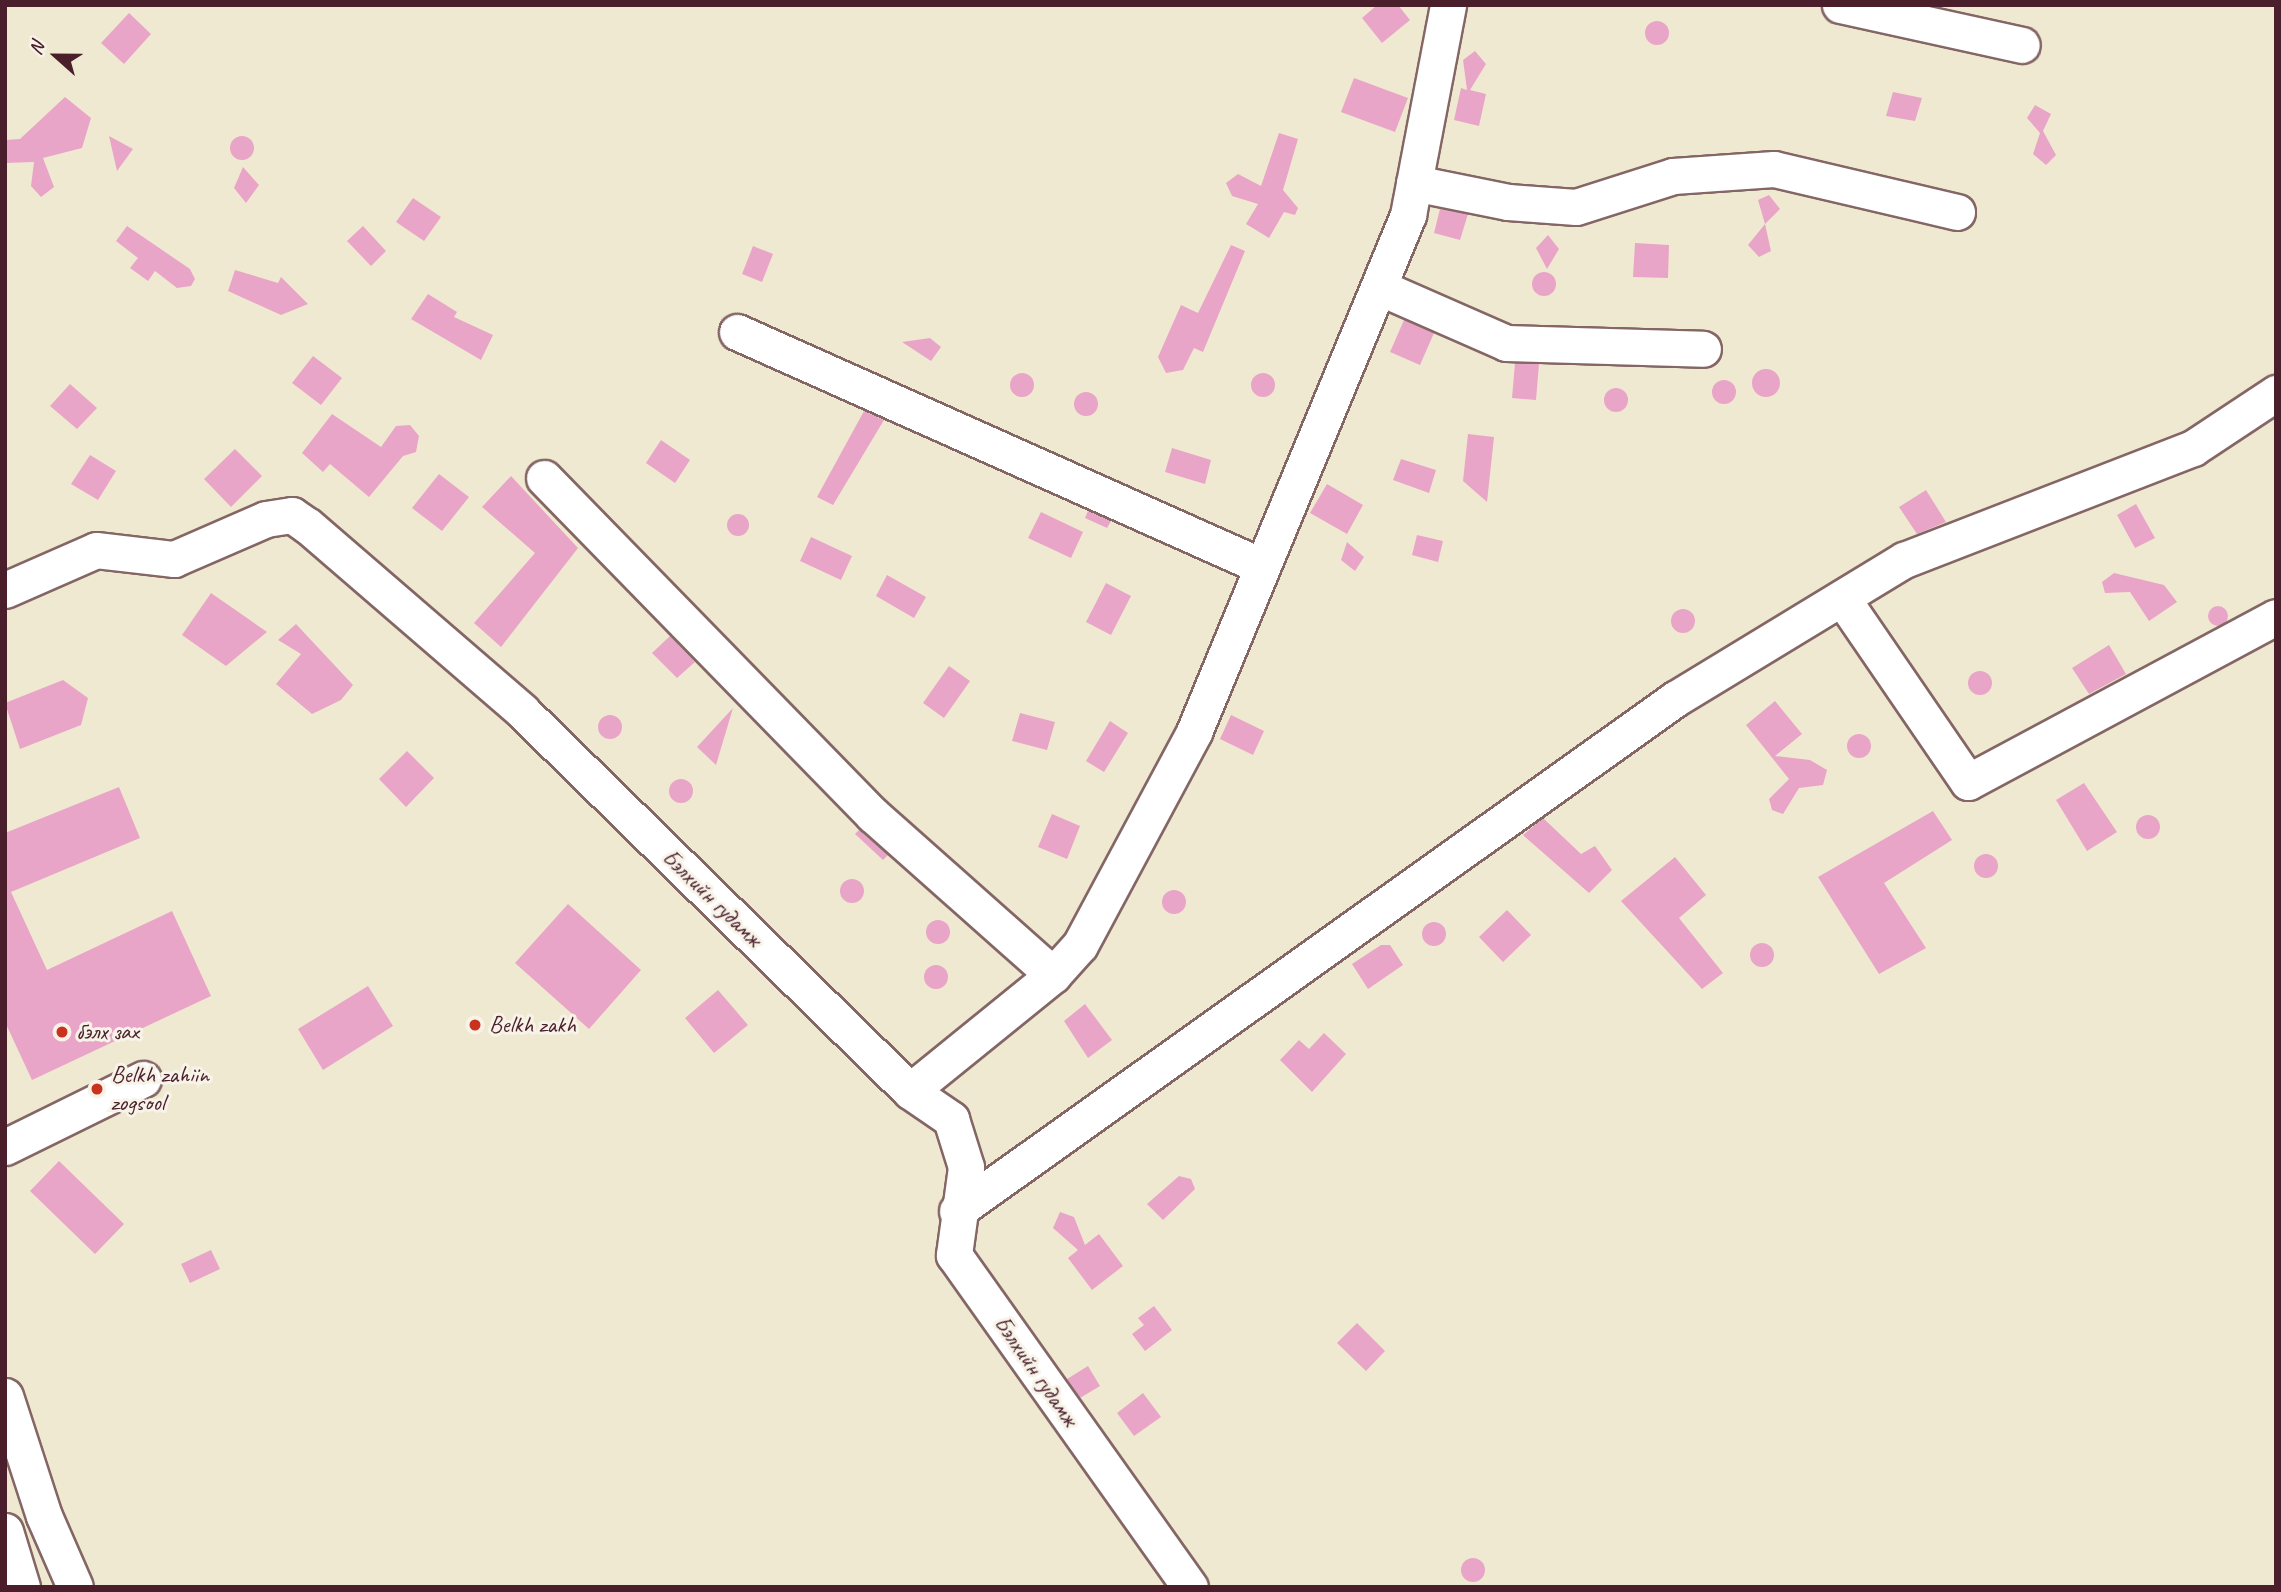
<!DOCTYPE html>
<html>
<head>
<meta charset="utf-8">
<style>
  body { margin:0 }
  #map { position:relative; width:2281px; height:1592px; overflow:hidden; background:#f0e9d2; font-family:Caveat,sans-serif }
  div>[style] { position:absolute }
  .building>* { inset:0; background:#e9a5c7 }
  .round { border-radius:50% }
  .roads { filter:drop-shadow(2px 0 #846665) drop-shadow(-2px 0 #846665) drop-shadow(0 2px #846665) drop-shadow(0 -2px #846665) }
  .minor>* { height:35px; margin:-17.5px; padding:0 17.5px; transform-origin:17.5px; border-radius:17.5px; background:#fff }
  .dots>* { width:19px; height:19px; translate:-50% -50%; box-sizing:border-box; border:4px solid #f7f3e8; border-radius:50% }
  span { translate:-50% -50%; white-space:nowrap; text-align:center; line-height:1.15; -webkit-text-stroke:6px #f7f3e8; paint-order:stroke }
  .street-label { font-size:24px; color:#4a1f2b }
  .poi-label { font-size:24px; color:#4a1f2b }
  .left { translate:0 -50%; text-align:left }
  .frame { position:absolute; inset:0; border:7px solid #4a1f2b; pointer-events:none }
  .north { position:absolute; left:21px; top:21px; width:70px; height:70px; -webkit-text-stroke:5px #f7f3e8; paint-order:stroke; rotate:291deg; font-size:19px; font-weight:700; line-height:28px; text-align:center; color:#4a1f2b }
  .north::after { content:''; display:block; margin:auto; width:24px; height:32px; background:#4a1f2b; clip-path:polygon(50% 0,100% 100%,50% 72%,0 100%) }
</style>
</head>
<body>
<div id="map">
  <div class="building">
    <div style="clip-path:polygon(1377px 5px,1398px 5px,1410px 20px,1382px 43px,1362px 18px)"></div>
    <div style="clip-path:polygon(129px 13px,151px 34px,124px 64px,101px 43px)"></div>
    <div class="round" style="left:1645px;top:21px;width:24px;height:24px"></div>
    <div style="clip-path:polygon(1475px 51px,1486px 64px,1470px 90px,1486px 94px,1479px 126px,1454px 120px,1461px 88px,1467px 90px,1463px 60px)"></div>
    <div style="clip-path:polygon(1354px 78px,1408px 98px,1395px 132px,1341px 112px)"></div>
    <div style="clip-path:polygon(1893px 92px,1922px 98px,1915px 121px,1886px 116px)"></div>
    <div style="clip-path:polygon(65px 97px,91px 118px,82px 148px,43px 158px,54px 187px,41px 197px,31px 186px,34px 162px,5px 163px,5px 140px,20px 139px)"></div>
    <div style="clip-path:polygon(2035px 105px,2051px 114px,2043px 131px,2056px 155px,2046px 165px,2033px 154px,2040px 133px,2027px 118px)"></div>
    <div style="clip-path:polygon(1279px 133px,1298px 139px,1283px 190px,1298px 208px,1295px 215px,1284px 212px,1269px 238px,1246px 224px,1258px 204px,1232px 196px,1226px 183px,1238px 174px,1261px 186px)"></div>
    <div class="round" style="left:230px;top:136px;width:24px;height:24px"></div>
    <div style="clip-path:polygon(109px 136px,133px 149px,117px 171px)"></div>
    <div style="clip-path:polygon(243px 167px,259px 185px,246px 203px,234px 188px)"></div>
    <div style="clip-path:polygon(1769px 195px,1780px 209px,1765px 224px,1771px 251px,1759px 257px,1748px 245px,1765px 224px,1758px 200px)"></div>
    <div style="clip-path:polygon(413px 198px,441px 217px,424px 241px,396px 222px)"></div>
    <div style="clip-path:polygon(1440px 209px,1468px 214px,1460px 240px,1434px 233px)"></div>
    <div style="clip-path:polygon(127px 226px,190px 269px,195px 279px,191px 286px,177px 288px,155px 271px,148px 281px,130px 268px,138px 258px,116px 241px)"></div>
    <div style="clip-path:polygon(363px 226px,386px 251px,371px 266px,347px 241px)"></div>
    <div style="clip-path:polygon(1548px 235px,1559px 249px,1547px 269px,1536px 248px)"></div>
    <div style="clip-path:polygon(1635px 243px,1669px 245px,1668px 278px,1633px 277px)"></div>
    <div style="clip-path:polygon(1231px 245px,1245px 251px,1203px 352px,1194px 348px,1183px 370px,1166px 373px,1158px 357px,1181px 305px,1198px 313px)"></div>
    <div style="clip-path:polygon(753px 246px,773px 254px,762px 282px,742px 274px)"></div>
    <div style="clip-path:polygon(235px 270px,278px 283px,281px 277px,308px 304px,281px 315px,228px 291px)"></div>
    <div class="round" style="left:1532px;top:272px;width:24px;height:24px"></div>
    <div style="clip-path:polygon(428px 294px,457px 312px,454px 317px,493px 335px,481px 360px,411px 319px)"></div>
    <div style="clip-path:polygon(1404px 320px,1434px 333px,1420px 365px,1390px 352px)"></div>
    <div style="clip-path:polygon(930px 338px,941px 347px,931px 361px,902px 342px)"></div>
    <div style="clip-path:polygon(313px 356px,342px 378px,321px 405px,292px 383px)"></div>
    <div style="clip-path:polygon(1515px 363px,1539px 364px,1536px 400px,1512px 398px)"></div>
    <div class="round" style="left:1752px;top:369px;width:28px;height:28px"></div>
    <div class="round" style="left:1251px;top:373px;width:24px;height:24px"></div>
    <div class="round" style="left:1010px;top:373px;width:24px;height:24px"></div>
    <div class="round" style="left:1712px;top:380px;width:24px;height:24px"></div>
    <div style="clip-path:polygon(70px 384px,97px 408px,77px 429px,50px 406px)"></div>
    <div class="round" style="left:1604px;top:388px;width:24px;height:24px"></div>
    <div class="round" style="left:1074px;top:392px;width:24px;height:24px"></div>
    <div style="clip-path:polygon(864px 411px,884px 420px,833px 505px,817px 497px)"></div>
    <div style="clip-path:polygon(332px 414px,381px 447px,396px 426px,410px 425px,419px 436px,416px 452px,403px 456px,369px 497px,330px 464px,323px 472px,302px 453px)"></div>
    <div style="clip-path:polygon(1468px 434px,1494px 437px,1487px 502px,1463px 481px)"></div>
    <div style="clip-path:polygon(661px 440px,690px 460px,675px 483px,646px 463px)"></div>
    <div style="clip-path:polygon(1172px 448px,1211px 460px,1205px 484px,1165px 472px)"></div>
    <div style="clip-path:polygon(235px 449px,262px 476px,231px 507px,204px 479px)"></div>
    <div style="clip-path:polygon(90px 455px,116px 471px,98px 500px,71px 484px)"></div>
    <div style="clip-path:polygon(1401px 459px,1436px 470px,1429px 493px,1393px 480px)"></div>
    <div style="clip-path:polygon(439px 474px,469px 497px,442px 531px,412px 508px)"></div>
    <div style="clip-path:polygon(511px 476px,578px 548px,501px 647px,474px 623px,535px 553px,482px 507px)"></div>
    <div style="clip-path:polygon(1327px 484px,1363px 505px,1347px 534px,1310px 513px)"></div>
    <div style="clip-path:polygon(1926px 490px,1946px 522px,1917px 534px,1899px 507px)"></div>
    <div style="clip-path:polygon(2136px 504px,2155px 538px,2135px 548px,2117px 515px)"></div>
    <div style="clip-path:polygon(1088px 511px,1111px 521px,1107px 528px,1085px 518px)"></div>
    <div style="clip-path:polygon(1041px 512px,1083px 532px,1071px 558px,1028px 538px)"></div>
    <div class="round" style="left:727px;top:514px;width:22px;height:22px"></div>
    <div style="clip-path:polygon(1417px 535px,1443px 541px,1438px 562px,1412px 555px)"></div>
    <div style="clip-path:polygon(811px 537px,852px 556px,841px 580px,800px 561px)"></div>
    <div style="clip-path:polygon(1347px 542px,1364px 557px,1355px 571px,1341px 560px)"></div>
    <div style="clip-path:polygon(2114px 573px,2164px 585px,2177px 602px,2149px 621px,2130px 592px,2105px 593px,2102px 582px)"></div>
    <div style="clip-path:polygon(887px 575px,926px 597px,914px 618px,876px 596px)"></div>
    <div style="clip-path:polygon(1106px 583px,1131px 596px,1111px 635px,1086px 622px)"></div>
    <div style="clip-path:polygon(211px 593px,267px 632px,226px 666px,182px 635px)"></div>
    <div class="round" style="left:2208px;top:606px;width:20px;height:20px"></div>
    <div class="round" style="left:1671px;top:609px;width:24px;height:24px"></div>
    <div style="clip-path:polygon(296px 624px,353px 685px,341px 700px,312px 714px,276px 684px,301px 654px,278px 640px)"></div>
    <div style="clip-path:polygon(670px 636px,695px 662px,677px 678px,652px 653px)"></div>
    <div style="clip-path:polygon(2109px 645px,2126px 674px,2089px 694px,2072px 668px)"></div>
    <div style="clip-path:polygon(949px 666px,970px 681px,944px 718px,923px 703px)"></div>
    <div class="round" style="left:1968px;top:671px;width:24px;height:24px"></div>
    <div style="clip-path:polygon(63px 680px,88px 698px,81px 725px,20px 749px,5px 703px)"></div>
    <div style="clip-path:polygon(1775px 701px,1802px 734px,1775px 756px,1810px 760px,1827px 770px,1823px 785px,1799px 788px,1783px 814px,1772px 810px,1769px 799px,1789px 779px,1746px 725px)"></div>
    <div style="clip-path:polygon(733px 708px,716px 765px,697px 747px)"></div>
    <div style="clip-path:polygon(1020px 713px,1055px 722px,1047px 750px,1012px 741px)"></div>
    <div style="clip-path:polygon(1231px 715px,1264px 731px,1253px 755px,1220px 739px)"></div>
    <div class="round" style="left:598px;top:715px;width:24px;height:24px"></div>
    <div style="clip-path:polygon(1110px 721px,1128px 733px,1104px 772px,1086px 761px)"></div>
    <div class="round" style="left:1847px;top:734px;width:24px;height:24px"></div>
    <div style="clip-path:polygon(407px 751px,434px 778px,406px 807px,379px 779px)"></div>
    <div class="round" style="left:669px;top:779px;width:24px;height:24px"></div>
    <div style="clip-path:polygon(2084px 783px,2117px 832px,2087px 851px,2056px 800px)"></div>
    <div style="clip-path:polygon(119px 787px,140px 838px,11px 892px,47px 970px,172px 911px,211px 996px,32px 1080px,5px 1022px,5px 833px)"></div>
    <div style="clip-path:polygon(1933px 811px,1952px 840px,1884px 883px,1926px 948px,1879px 974px,1818px 877px)"></div>
    <div style="clip-path:polygon(1052px 814px,1080px 826px,1067px 859px,1038px 847px)"></div>
    <div class="round" style="left:2136px;top:815px;width:24px;height:24px"></div>
    <div style="clip-path:polygon(1543px 818px,1581px 854px,1595px 846px,1612px 870px,1589px 893px,1523px 835px)"></div>
    <div style="clip-path:polygon(859px 830px,888px 855px,883px 860px,855px 834px)"></div>
    <div class="round" style="left:1974px;top:854px;width:24px;height:24px"></div>
    <div style="clip-path:polygon(1675px 857px,1706px 895px,1679px 918px,1723px 973px,1702px 989px,1621px 901px)"></div>
    <div class="round" style="left:840px;top:879px;width:24px;height:24px"></div>
    <div class="round" style="left:1162px;top:890px;width:24px;height:24px"></div>
    <div style="clip-path:polygon(568px 904px,641px 970px,589px 1029px,515px 963px)"></div>
    <div style="clip-path:polygon(1507px 910px,1531px 935px,1503px 962px,1479px 937px)"></div>
    <div class="round" style="left:926px;top:920px;width:24px;height:24px"></div>
    <div class="round" style="left:1422px;top:922px;width:24px;height:24px"></div>
    <div class="round" style="left:1750px;top:943px;width:24px;height:24px"></div>
    <div style="clip-path:polygon(1381px 945px,1390px 945px,1403px 965px,1368px 989px,1352px 964px)"></div>
    <div class="round" style="left:924px;top:965px;width:24px;height:24px"></div>
    <div style="clip-path:polygon(368px 986px,393px 1026px,323px 1070px,298px 1029px)"></div>
    <div style="clip-path:polygon(718px 990px,748px 1025px,714px 1053px,685px 1018px)"></div>
    <div style="clip-path:polygon(1085px 1004px,1112px 1040px,1088px 1058px,1064px 1021px)"></div>
    <div style="clip-path:polygon(1324px 1033px,1346px 1054px,1312px 1092px,1280px 1060px,1299px 1040px,1309px 1049px)"></div>
    <div style="clip-path:polygon(59px 1161px,124px 1224px,95px 1254px,30px 1191px)"></div>
    <div style="clip-path:polygon(1179px 1176px,1191px 1179px,1195px 1189px,1163px 1220px,1147px 1204px)"></div>
    <div style="clip-path:polygon(1060px 1212px,1074px 1217px,1085px 1245px,1099px 1234px,1123px 1266px,1092px 1290px,1068px 1258px,1078px 1250px,1053px 1228px)"></div>
    <div style="clip-path:polygon(211px 1250px,220px 1269px,190px 1283px,181px 1264px)"></div>
    <div style="clip-path:polygon(1154px 1306px,1172px 1330px,1145px 1351px,1132px 1334px,1144px 1325px,1138px 1318px)"></div>
    <div style="clip-path:polygon(1357px 1323px,1385px 1351px,1366px 1371px,1337px 1343px)"></div>
    <div style="clip-path:polygon(1088px 1366px,1100px 1386px,1080px 1398px,1067px 1379px)"></div>
    <div style="clip-path:polygon(1143px 1393px,1161px 1417px,1134px 1436px,1117px 1413px)"></div>
    <div class="round" style="left:1461px;top:1558px;width:24px;height:24px"></div>
  </div>
  <div class="roads">
    <div class="minor">
      <div style="left:1840px;top:5px;width:186px;rotate:12.4deg"></div>
      <div style="left:1414px;top:183px;width:96px;rotate:11.4deg"></div>
      <div style="left:1508px;top:202px;width:68px;rotate:4.2deg"></div>
      <div style="left:1576px;top:207px;width:102px;rotate:-17.7deg"></div>
      <div style="left:1673px;top:176px;width:101px;rotate:-4deg"></div>
      <div style="left:1774px;top:169px;width:188px;rotate:13.2deg"></div>
      <div style="left:1381px;top:288px;width:137px;rotate:23.7deg"></div>
      <div style="left:1506px;top:343px;width:197px;rotate:1.7deg"></div>
      <div style="left:737px;top:332px;width:572px;rotate:24.05deg"></div>
      <div style="left:544px;top:478px;width:471px;rotate:45.7deg"></div>
      <div style="left:873px;top:815px;width:241px;rotate:41.6deg"></div>
      <div style="left:5px;top:590px;width:99px;rotate:-23.7deg"></div>
      <div style="left:96px;top:550px;width:79px;rotate:6.6deg"></div>
      <div style="left:174px;top:559px;width:100px;rotate:-23.5deg"></div>
      <div style="left:266px;top:519px;width:26px;rotate:-9deg"></div>
      <div style="left:292px;top:515px;width:19px;rotate:35deg"></div>
      <div style="left:308px;top:526px;width:283px;rotate:40.8deg"></div>
      <div style="left:522px;top:711px;width:543px;rotate:44.4deg"></div>
      <div style="left:910px;top:1091px;width:50px;rotate:34.3deg"></div>
      <div style="left:951px;top:1119px;width:50px;rotate:72.6deg"></div>
      <div style="left:966px;top:1167px;width:89px;rotate:97.8deg"></div>
      <div style="left:954px;top:1255px;width:407px;rotate:54.6deg"></div>
      <div style="left:1842px;top:598px;width:223px;rotate:55.6deg"></div>
      <div style="left:1968px;top:782px;width:349px;rotate:-28.2deg"></div>
      <div style="left:910px;top:1091px;width:184px;rotate:-39deg"></div>
      <div style="left:1053px;top:975px;width:40px;rotate:-48deg"></div>
      <div style="left:1080px;top:945px;width:242px;rotate:-61.8deg"></div>
      <div style="left:1194px;top:732px;width:560px;rotate:-67.51deg"></div>
      <div style="left:1408px;top:215px;width:214px;rotate:-79.2deg"></div>
      <div style="left:5px;top:1147px;width:154px;rotate:-26.2deg"></div>
      <div style="left:957px;top:1211px;width:882px;rotate:-35.49deg"></div>
      <div style="left:1675px;top:699px;width:268px;rotate:-31.3deg"></div>
      <div style="left:1904px;top:560px;width:310px;rotate:-21.2deg"></div>
      <div style="left:2193px;top:448px;width:100px;rotate:-33.5deg"></div>
      <div style="left:5px;top:1396px;width:126px;rotate:72deg"></div>
      <div style="left:44px;top:1516px;width:77px;rotate:66.4deg"></div>
      <div style="left:5px;top:1531px;width:59px;rotate:73.1deg"></div>
    </div>
  </div>
  <div class="dots">
    <div style="left:475px;top:1025px;background:#c8321e"></div>
    <div style="left:62px;top:1032px;background:#c8321e"></div>
    <div style="left:97px;top:1089px;background:#c8321e"></div>
  </div>
  <div class="street-label">
    <span style="left:712px;top:898px;rotate:44deg">Бэлхийн гудамж</span>
    <span style="left:1036px;top:1371px;rotate:55deg">Бэлхийн гудамж</span>
  </div>
  <div class="poi-label">
    <span class="left" style="left:489px;top:1025px">Belkh zakh</span>
    <span class="left" style="left:76px;top:1032px">бэлх зах</span>
    <span class="left" style="left:111px;top:1089px">Belkh zahiin<br>zogsool</span>
  </div>
  <div class="frame"></div>
  <div class="north">N</div>
</div>
</body>
</html>
